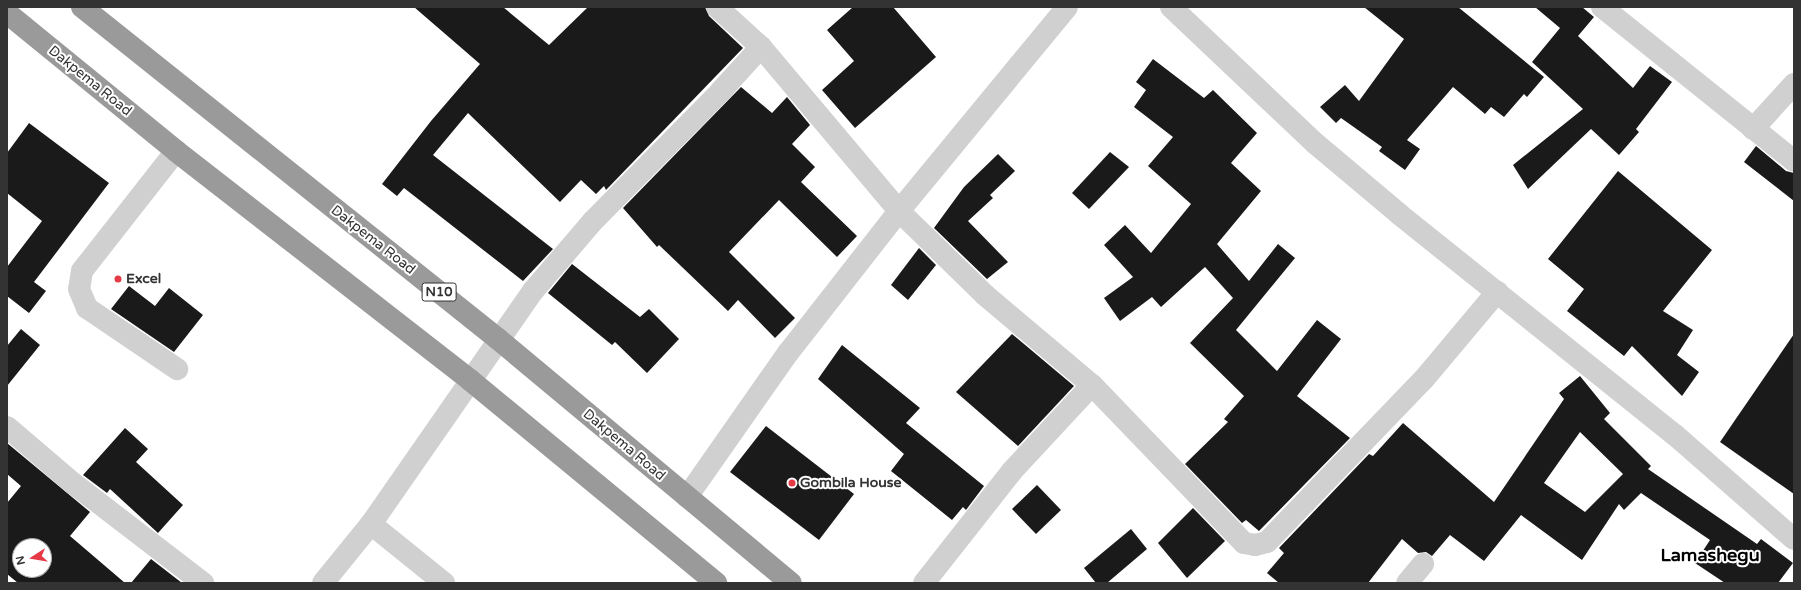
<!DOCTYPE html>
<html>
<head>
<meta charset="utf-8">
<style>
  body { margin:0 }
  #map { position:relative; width:1801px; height:590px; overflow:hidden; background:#fff; font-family:"Varela Round",sans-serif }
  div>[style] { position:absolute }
  .building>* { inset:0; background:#1a1a1a }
  .minor>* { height:22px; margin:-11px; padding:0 11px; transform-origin:11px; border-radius:11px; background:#d0d0d0 }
  .highway>* { height:22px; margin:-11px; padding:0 11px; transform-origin:11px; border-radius:11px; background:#9a9a9a }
  .dots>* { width:11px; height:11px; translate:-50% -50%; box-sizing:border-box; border:2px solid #fff; border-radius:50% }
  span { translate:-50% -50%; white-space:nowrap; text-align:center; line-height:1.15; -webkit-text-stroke:4px #fff; paint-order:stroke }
  .shield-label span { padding:1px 3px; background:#fff; border:1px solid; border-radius:3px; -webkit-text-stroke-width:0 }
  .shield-label { font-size:13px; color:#333; font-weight:700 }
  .street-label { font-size:14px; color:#333 }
  .poi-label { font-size:14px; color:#333; font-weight:700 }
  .left { translate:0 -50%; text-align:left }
  .district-label { font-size:18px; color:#000; font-weight:700 }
  .frame { position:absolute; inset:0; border:8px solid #333; pointer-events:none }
  .north { position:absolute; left:12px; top:538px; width:40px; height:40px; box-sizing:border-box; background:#fff; border:1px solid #adadad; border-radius:50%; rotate:258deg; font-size:11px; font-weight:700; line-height:16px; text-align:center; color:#333 }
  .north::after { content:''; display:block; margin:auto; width:14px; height:18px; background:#e63946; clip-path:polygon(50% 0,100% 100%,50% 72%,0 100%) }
</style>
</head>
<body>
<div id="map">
  <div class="building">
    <div style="clip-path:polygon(414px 7px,503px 7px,549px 45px,588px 7px,705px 7px,709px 16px,743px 48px,606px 190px,604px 186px,596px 194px,581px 180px,560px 202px,468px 113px,433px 155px,553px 249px,523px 281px,404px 188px,397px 196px,382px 184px,431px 121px,480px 64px)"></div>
    <div style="clip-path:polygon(853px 7px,893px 7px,936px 57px,855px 128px,822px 90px,854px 61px,827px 30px)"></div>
    <div style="clip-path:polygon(1364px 7px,1458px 7px,1544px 77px,1527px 97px,1524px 94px,1504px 117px,1491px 107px,1485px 114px,1453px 87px,1407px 140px,1420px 149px,1405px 170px,1379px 151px,1382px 147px,1341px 118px,1336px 123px,1320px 107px,1345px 85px,1359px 101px,1404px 39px)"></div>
    <div style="clip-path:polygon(1535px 7px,1582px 7px,1594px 17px,1578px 36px,1633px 88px,1650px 66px,1672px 82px,1636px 129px,1639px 132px,1619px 155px,1591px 129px,1528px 189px,1513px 165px,1583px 109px,1532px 62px,1560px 28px)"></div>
    <div style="clip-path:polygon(1153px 59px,1204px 98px,1213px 90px,1257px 133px,1231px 163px,1261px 191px,1217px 244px,1249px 281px,1278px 244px,1295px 258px,1236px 330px,1277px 371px,1317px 320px,1341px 339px,1297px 396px,1350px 438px,1259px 531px,1246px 520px,1242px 523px,1185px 464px,1228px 422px,1224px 419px,1244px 396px,1190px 343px,1233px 298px,1205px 267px,1161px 307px,1152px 297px,1120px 321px,1104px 298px,1133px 277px,1104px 245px,1125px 225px,1151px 253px,1191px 204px,1148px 166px,1173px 137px,1134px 107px,1146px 90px,1136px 82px)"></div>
    <div style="clip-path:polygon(741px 87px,772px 113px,787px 97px,810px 125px,792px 144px,815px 167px,801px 182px,857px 236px,837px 257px,779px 200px,729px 252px,795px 318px,775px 338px,738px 300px,728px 311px,659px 245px,657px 247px,623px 208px)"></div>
    <div style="clip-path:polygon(29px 123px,109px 183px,34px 282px,46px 291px,29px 313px,7px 296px,7px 267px,42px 221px,7px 193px,7px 153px)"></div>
    <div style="clip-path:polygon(1756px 146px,1786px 171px,1794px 173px,1794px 201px,1744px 162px)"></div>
    <div style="clip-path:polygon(1110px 152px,1129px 167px,1089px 209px,1072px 193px)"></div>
    <div style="clip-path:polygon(998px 154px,1015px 171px,990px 195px,993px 198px,968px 221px,1008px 262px,987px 279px,934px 228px,964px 187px)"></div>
    <div style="clip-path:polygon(1618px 171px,1712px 250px,1663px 311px,1693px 330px,1677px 355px,1699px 372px,1682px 396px,1632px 346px,1624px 356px,1567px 311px,1584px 289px,1548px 259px)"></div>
    <div style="clip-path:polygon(919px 248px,936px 265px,908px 300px,891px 285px)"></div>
    <div style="clip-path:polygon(572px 264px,640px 317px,649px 309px,679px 339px,647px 373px,615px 342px,612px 345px,548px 293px)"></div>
    <div style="clip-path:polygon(129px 286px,155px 306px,169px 288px,203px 315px,174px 352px,111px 309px)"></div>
    <div style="clip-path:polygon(21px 329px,40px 345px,7px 386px,7px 346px)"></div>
    <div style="clip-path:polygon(1012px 334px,1074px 386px,1018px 446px,956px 392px)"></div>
    <div style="clip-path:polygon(1794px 334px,1794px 494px,1720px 442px)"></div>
    <div style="clip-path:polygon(842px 345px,920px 408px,906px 423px,984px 486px,966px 510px,963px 507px,952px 520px,891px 471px,904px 454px,818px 379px)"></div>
    <div style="clip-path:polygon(evenodd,1580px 376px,1610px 413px,1604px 419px,1651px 466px,1648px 469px,1757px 544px,1761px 539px,1793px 563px,1778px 583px,1725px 583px,1695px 563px,1710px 540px,1641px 493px,1624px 510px,1619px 504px,1582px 560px,1521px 515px,1484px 561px,1450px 535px,1432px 556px,1426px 552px,1418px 553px,1402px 539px,1368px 583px,1279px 583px,1267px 573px,1284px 553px,1279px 548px,1369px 454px,1373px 456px,1403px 423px,1494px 502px,1564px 399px,1559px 393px,1580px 376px,1580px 432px,1623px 474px,1585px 512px,1544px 483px,1580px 432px)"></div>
    <div style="clip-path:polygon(766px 426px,854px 494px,819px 540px,730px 472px)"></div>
    <div style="clip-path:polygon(125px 428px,148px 449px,136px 462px,183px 505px,158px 533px,110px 489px,107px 493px,83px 475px)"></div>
    <div style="clip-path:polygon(evenodd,7px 443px,90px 512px,70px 536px,125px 583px,18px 583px,7px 574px,7px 503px,21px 486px,7px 474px,7px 443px,20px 546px,44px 546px,44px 570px,20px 570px,20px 546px)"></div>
    <div style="clip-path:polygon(1037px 485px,1061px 510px,1036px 534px,1012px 509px)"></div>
    <div style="clip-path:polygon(1193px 508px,1225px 541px,1187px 578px,1158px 543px)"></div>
    <div style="clip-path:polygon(1131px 529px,1147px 549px,1107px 583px,1096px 583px,1084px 568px)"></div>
    <div style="clip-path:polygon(151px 559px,182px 583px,131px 583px)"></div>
  </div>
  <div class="minor">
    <div style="left:717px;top:7px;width:59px;rotate:42.3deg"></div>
    <div style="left:761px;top:47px;width:214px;rotate:49.9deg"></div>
    <div style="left:899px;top:211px;width:120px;rotate:44.3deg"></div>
    <div style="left:985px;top:295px;width:140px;rotate:40.1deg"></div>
    <div style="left:1092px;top:385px;width:219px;rotate:46.1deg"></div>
    <div style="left:1244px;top:543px;width:11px;rotate:10deg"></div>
    <div style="left:1255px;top:545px;width:12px;rotate:-14deg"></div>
    <div style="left:1267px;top:542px;width:226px;rotate:-46.1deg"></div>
    <div style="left:1424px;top:379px;width:114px;rotate:-50deg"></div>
    <div style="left:1171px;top:7px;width:199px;rotate:43.4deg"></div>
    <div style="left:1316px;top:144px;width:109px;rotate:40.1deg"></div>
    <div style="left:1399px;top:214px;width:354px;rotate:38.7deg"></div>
    <div style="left:1675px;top:435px;width:158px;rotate:41.2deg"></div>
    <div style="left:1602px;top:7px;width:246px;rotate:38.7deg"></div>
    <div style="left:1753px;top:129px;width:61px;rotate:-47.7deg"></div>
    <div style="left:176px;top:151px;width:152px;rotate:128.1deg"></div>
    <div style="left:82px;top:271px;width:18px;rotate:99deg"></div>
    <div style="left:79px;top:289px;width:21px;rotate:67deg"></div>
    <div style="left:87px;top:308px;width:109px;rotate:34.1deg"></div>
    <div style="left:7px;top:427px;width:88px;rotate:40.4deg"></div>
    <div style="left:74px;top:484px;width:163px;rotate:37.5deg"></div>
    <div style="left:687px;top:497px;width:176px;rotate:-55deg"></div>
    <div style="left:788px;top:353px;width:180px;rotate:-52deg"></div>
    <div style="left:899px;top:211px;width:264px;rotate:-50.5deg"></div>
    <div style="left:371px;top:524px;width:94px;rotate:38.9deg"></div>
    <div style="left:323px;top:583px;width:76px;rotate:-50.9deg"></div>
    <div style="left:371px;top:524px;width:284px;rotate:-55.2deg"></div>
    <div style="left:533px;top:291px;width:92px;rotate:-49.4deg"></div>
    <div style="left:593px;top:221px;width:181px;rotate:-45.4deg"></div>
    <div style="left:720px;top:92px;width:61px;rotate:-47.7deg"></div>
    <div style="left:924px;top:583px;width:142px;rotate:-51.8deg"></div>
    <div style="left:1012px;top:471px;width:117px;rotate:-47.1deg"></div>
    <div style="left:1407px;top:583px;width:25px;rotate:-50deg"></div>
  </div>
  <div class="highway">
    <div style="left:82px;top:7px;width:532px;rotate:38.59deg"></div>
    <div style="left:498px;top:339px;width:381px;rotate:39.8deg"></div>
    <div style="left:7px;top:13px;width:218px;rotate:39.2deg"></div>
    <div style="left:176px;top:151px;width:373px;rotate:37.9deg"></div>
    <div style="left:470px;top:380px;width:319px;rotate:39.5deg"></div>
  </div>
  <div class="dots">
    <div style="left:118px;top:279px;background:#e63946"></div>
    <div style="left:792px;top:483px;background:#e63946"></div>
  </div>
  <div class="shield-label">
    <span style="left:439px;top:292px">N10</span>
  </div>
  <div class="street-label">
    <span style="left:90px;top:81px;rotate:39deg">Dakpema Road</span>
    <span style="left:373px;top:240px;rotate:38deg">Dakpema Road</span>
    <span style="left:624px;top:445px;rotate:40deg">Dakpema Road</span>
  </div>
  <div class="poi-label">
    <span class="left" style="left:126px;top:279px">Excel</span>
    <span class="left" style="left:800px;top:483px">Gombila House</span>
  </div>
  <div class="district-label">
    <span style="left:1710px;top:555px">Lamashegu</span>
  </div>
  <div class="frame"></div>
  <div class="north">N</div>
</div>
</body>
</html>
